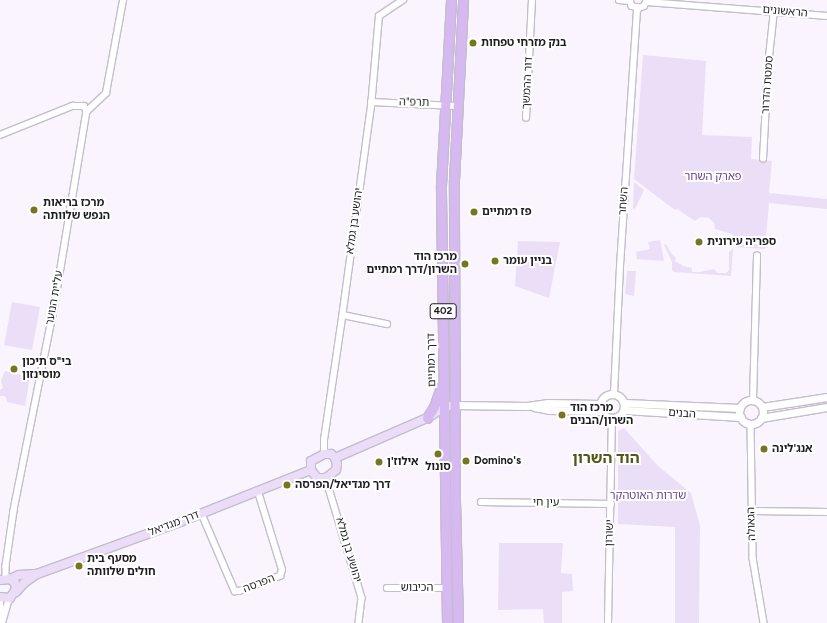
<!DOCTYPE html>
<html>
<head>
<meta charset="utf-8">
<style>
  body { margin:0 }
  #map { position:relative; width:827px; height:623px; overflow:hidden; background:#f9f4fe; font-family:Figtree,"Noto Sans Hebrew",sans-serif }
  div>[style] { position:absolute }
  .green>* { inset:0; background:#ebdff8 }
  .roads { filter:drop-shadow(1px 0 #c4bdcd) drop-shadow(-1px 0 #c4bdcd) drop-shadow(0 1px #c4bdcd) drop-shadow(0 -1px #c4bdcd) }
  .minor>* { height:5.5px; margin:-2.75px; padding:0 2.75px; transform-origin:2.75px; border-radius:2.75px; background:#fff }
  .tertiary>* { height:7px; margin:-3.5px; padding:0 3.5px; transform-origin:3.5px; border-radius:3.5px; background:#fff }
  .tertiary>.ring { margin:-3.5px; padding:0; box-sizing:content-box; background:none; border:7px solid #fff; border-radius:50% }
  .secondary>* { height:8px; margin:-4px; padding:0 4px; transform-origin:4px; border-radius:4px; background:#ebdcf8 }
  .primary>* { height:9px; margin:-4.5px; padding:0 4.5px; transform-origin:4.5px; border-radius:4.5px; background:#d6b9f1 }
  .dots>* { width:11px; height:11px; translate:-50% -50%; box-sizing:border-box; border:2px solid #fff; border-radius:50% }
  span { translate:-50% -50%; white-space:nowrap; text-align:center; line-height:1.15; -webkit-text-stroke:4px #fff; paint-order:stroke }
  .shield-label span { padding:1px 3px; background:#fff; border:1px solid; border-radius:3px; -webkit-text-stroke-width:0 }
  .shield-label { font-size:10px; color:#1f1c22; font-weight:700 }
  .street-label { font-size:11px; color:#1f1c22 }
  .poi-label { font-size:11px; color:#1f1c22; font-weight:700 }
  .left { translate:0 -50%; text-align:left }
  .right { translate:-100% -50%; text-align:right }
  .park-label { font-size:11px; color:#693f8d }
  .district-label { font-size:15px; color:#55561b; font-weight:700 }
</style>
</head>
<body>
<div id="map">
  <div class="green">
    <div style="clip-path:polygon(643px 55px,706px 61px,702px 135px,752px 137px,751px 159px,772px 161px,769px 193px,827px 199px,827px 209px,769px 203px,765px 249px,735px 247px,735px 239px,732px 234px,715px 229px,714px 223px,709px 218px,701px 217px,695px 221px,677px 209px,675px 210px,634px 179px)"></div>
    <div style="clip-path:polygon(634px 182px,644px 190px,635px 209px,633px 208px)"></div>
    <div style="clip-path:polygon(660px 240px,664px 261px,637px 259px,636px 252px,650px 249px,648px 242px)"></div>
    <div style="clip-path:polygon(518px 241px,560px 242px,549px 298px,515px 286px)"></div>
    <div style="clip-path:polygon(666px 244px,671px 253px,676px 258px,675px 261px,683px 266px,692px 268px,692px 272px,700px 272px,714px 269px,717px 273px,726px 273px,729px 270px,729px 252px,733px 249px,731px 276px,674px 272px,672px 270px,672px 262px,664px 245px)"></div>
    <div style="clip-path:polygon(627px 271px,636px 271px,634px 296px,625px 294px)"></div>
    <div style="clip-path:polygon(12px 302px,40px 307px,32px 350px,4px 345px)"></div>
    <div style="clip-path:polygon(5px 371px,25px 376px,28px 371px,31px 371px,25px 406px,7px 402px,5px 396px,0 396px,0 390px,3px 388px,1px 380px)"></div>
    <div style="clip-path:polygon(624px 428px,658px 466px,691px 493px,700px 526px,699px 623px,675px 623px,675px 527px,618px 524px,618px 431px)"></div>
    <div style="clip-path:polygon(499px 543px,563px 543px,561px 573px,572px 574px,573px 591px,562px 592px,562px 623px,544px 623px,543px 609px,498px 610px)"></div>
  </div>
  <div class="roads">
    <div class="minor">
      <div style="left:619px;top:0;width:11px;rotate:5deg"></div>
      <div style="left:630px;top:0;width:6px;rotate:72deg"></div>
      <div style="left:632px;top:6px;width:7px;rotate:16deg"></div>
      <div style="left:639px;top:8px;width:5px;rotate:-22deg"></div>
      <div style="left:644px;top:6px;width:7px;rotate:-63deg"></div>
      <div style="left:647px;top:2px;width:181px;rotate:4.4deg"></div>
      <div style="left:371px;top:102px;width:85px;rotate:2.7deg"></div>
      <div style="left:87px;top:111px;width:26px;rotate:-43deg"></div>
      <div style="left:106px;top:93px;width:95px;rotate:-79.6deg"></div>
      <div style="left:526px;top:118px;width:118px;rotate:-87.1deg"></div>
      <div style="left:0;top:135px;width:78px;rotate:-21.9deg"></div>
      <div style="left:72px;top:106px;width:12px"></div>
      <div style="left:84px;top:106px;width:6px;rotate:59deg"></div>
      <div style="left:87px;top:111px;width:202px;rotate:99.4deg"></div>
      <div style="left:54px;top:310px;width:205px;rotate:101.3deg"></div>
      <div style="left:14px;top:511px;width:56px;rotate:98.3deg"></div>
      <div style="left:6px;top:566px;width:12px;rotate:90deg"></div>
      <div style="left:763px;top:159px;width:93px;rotate:-86.9deg"></div>
      <div style="left:768px;top:66px;width:55px;rotate:-83.8deg"></div>
      <div style="left:343px;top:315px;width:45px;rotate:11.6deg"></div>
      <div style="left:614px;top:394px;width:128px;rotate:-87.3deg"></div>
      <div style="left:620px;top:266px;width:259px;rotate:-86.2deg"></div>
      <div style="left:753px;top:400px;width:144px;rotate:-88.4deg"></div>
      <div style="left:751px;top:424px;width:134px;rotate:89.1deg"></div>
      <div style="left:753px;top:558px;width:66px;rotate:80.4deg"></div>
      <div style="left:324px;top:454px;width:14px;rotate:-90deg"></div>
      <div style="left:324px;top:440px;width:116px;rotate:-81.6deg"></div>
      <div style="left:341px;top:325px;width:220px;rotate:-82.2deg"></div>
      <div style="left:371px;top:107px;width:91px;rotate:-85deg"></div>
      <div style="left:379px;top:16px;width:29px;rotate:-34deg"></div>
      <div style="left:326px;top:478px;width:125px;rotate:73.3deg"></div>
      <div style="left:362px;top:598px;width:25px;rotate:97deg"></div>
      <div style="left:481px;top:502px;width:130px;rotate:0.9deg"></div>
      <div style="left:752px;top:511px;width:75px;rotate:0.8deg"></div>
      <div style="left:202px;top:514px;width:84px;rotate:66.8deg"></div>
      <div style="left:235px;top:591px;width:4px"></div>
      <div style="left:239px;top:591px;width:44px;rotate:-20.1deg"></div>
      <div style="left:280px;top:576px;width:6px;rotate:-72deg"></div>
      <div style="left:282px;top:570px;width:82px;rotate:-107.1deg"></div>
      <div style="left:387px;top:588px;width:60px"></div>
      <div style="left:0;top:598px;width:18px;rotate:84deg"></div>
      <div style="left:2px;top:623px;width:22px;rotate:-74deg"></div>
      <div style="left:8px;top:602px;width:6px;rotate:-59deg"></div>
      <div style="left:608px;top:623px;width:204px;rotate:-88.9deg"></div>
    </div>
    <div class="tertiary">
      <div class="ring" style="left:600px;top:394px;width:17px;height:17px"></div>
      <div class="ring" style="left:739px;top:400px;width:17px;height:17px"></div>
      <div style="left:625px;top:403px;width:115px;rotate:2.5deg"></div>
      <div style="left:454px;top:405px;width:73px;rotate:0.8deg"></div>
      <div style="left:527px;top:406px;width:21px;rotate:-8deg"></div>
      <div style="left:548px;top:403px;width:52px;rotate:1.1deg"></div>
      <div style="left:534px;top:407px;width:15px;rotate:11deg"></div>
      <div style="left:549px;top:410px;width:52px;rotate:1.1deg"></div>
      <div style="left:762px;top:407px;width:66px;rotate:-8.7deg"></div>
      <div style="left:624px;top:410px;width:117px;rotate:3.4deg"></div>
      <div style="left:761px;top:418px;width:67px;rotate:-9.5deg"></div>
    </div>
    <div class="secondary">
      <div style="left:324px;top:454px;width:7px"></div>
      <div style="left:331px;top:454px;width:6px;rotate:45deg"></div>
      <div style="left:335px;top:458px;width:6px;rotate:72deg"></div>
      <div style="left:337px;top:464px;width:6px;rotate:99deg"></div>
      <div style="left:336px;top:470px;width:13px;rotate:141deg"></div>
      <div style="left:326px;top:478px;width:9px;rotate:180deg"></div>
      <div style="left:317px;top:478px;width:10px;rotate:-127deg"></div>
      <div style="left:311px;top:470px;width:9px;rotate:-90deg"></div>
      <div style="left:311px;top:461px;width:15px;rotate:-28deg"></div>
      <div style="left:335px;top:458px;width:100px;rotate:-23.5deg"></div>
      <div style="left:427px;top:418px;width:21px;rotate:-31deg"></div>
      <div style="left:445px;top:407px;width:4px;rotate:-14deg"></div>
      <div style="left:10px;top:579px;width:10px;rotate:-24deg"></div>
      <div style="left:19px;top:575px;width:17px;rotate:-3deg"></div>
      <div style="left:0;top:580px;width:10px;rotate:-6deg"></div>
      <div style="left:10px;top:579px;width:6px;rotate:39deg"></div>
      <div style="left:15px;top:583px;width:6px;rotate:81deg"></div>
      <div style="left:16px;top:589px;width:11px;rotate:124deg"></div>
      <div style="left:10px;top:598px;width:10px;rotate:-174deg"></div>
      <div style="left:16px;top:592px;width:12px;rotate:-48deg"></div>
      <div style="left:24px;top:583px;width:16px;rotate:-35deg"></div>
      <div style="left:37px;top:574px;width:152px;rotate:-20deg"></div>
      <div style="left:180px;top:522px;width:141px;rotate:-21.7deg"></div>
    </div>
    <div class="primary">
      <div style="left:427px;top:418px;width:13px;rotate:-58deg"></div>
      <div style="left:434px;top:407px;width:21px;rotate:-71deg"></div>
      <div style="left:447px;top:623px;width:438px;rotate:-90.8deg"></div>
      <div style="left:441px;top:185px;width:185px;rotate:-86.9deg"></div>
      <div style="left:458px;top:623px;width:121px;rotate:-91.4deg"></div>
      <div style="left:455px;top:502px;width:322px;rotate:-90.2deg"></div>
      <div style="left:454px;top:180px;width:180px;rotate:-87.1deg"></div>
    </div>
  </div>
  <div class="dots">
    <div style="left:473px;top:43px;background:#75771e"></div>
    <div style="left:34px;top:210px;background:#75771e"></div>
    <div style="left:474px;top:212px;background:#75771e"></div>
    <div style="left:699px;top:242px;background:#75771e"></div>
    <div style="left:495px;top:261px;background:#75771e"></div>
    <div style="left:465px;top:264px;background:#75771e"></div>
    <div style="left:14px;top:369px;background:#75771e"></div>
    <div style="left:562px;top:415px;background:#75771e"></div>
    <div style="left:764px;top:449px;background:#75771e"></div>
    <div style="left:438px;top:454px;background:#75771e"></div>
    <div style="left:466px;top:461px;background:#75771e"></div>
    <div style="left:379px;top:462px;background:#75771e"></div>
    <div style="left:287px;top:485px;background:#75771e"></div>
    <div style="left:79px;top:566px;background:#75771e"></div>
  </div>
  <div class="shield-label">
    <span style="left:443px;top:311px">402</span>
  </div>
  <div class="street-label">
    <span style="left:785px;top:12px;rotate:5deg">הראשונים</span>
    <span style="left:528px;top:83px;rotate:-87deg">דור ההמשך</span>
    <span style="left:768px;top:85px;rotate:-86deg">סמטת הדרור</span>
    <span style="left:414px;top:103px;rotate:2deg">תרפ"ה</span>
    <span style="left:624px;top:201px;rotate:-86deg">השחר</span>
    <span style="left:355px;top:221px;rotate:-82deg">יהושע בן גמלא</span>
    <span style="left:55px;top:298px;rotate:-80deg">עליית הנוער</span>
    <span style="left:432px;top:360px;rotate:-91deg">דרך רמתיים</span>
    <span style="left:682px;top:414px;rotate:4deg">הבנים</span>
    <span style="left:546px;top:503px;rotate:1deg">עין חי</span>
    <span style="left:174px;top:524px;rotate:-21deg">דרך מגדיאל</span>
    <span style="left:752px;top:524px;rotate:-92deg">הגאולה</span>
    <span style="left:610px;top:533px;rotate:-88deg">ישורון</span>
    <span style="left:348px;top:550px;rotate:74deg">יהושע בן גמלא</span>
    <span style="left:259px;top:584px;rotate:-21deg">הפרסה</span>
    <span style="left:417px;top:588px">הכיבוש</span>
  </div>
  <div class="poi-label">
    <span class="left" style="left:481px;top:43px">בנק מזרחי טפחות</span>
    <span class="left" style="left:43px;top:210px">מרכז בריאות<br>הנפש שלוותה</span>
    <span class="left" style="left:482px;top:212px">פז רמתיים</span>
    <span class="left" style="left:707px;top:242px">ספריה עירונית</span>
    <span class="right" style="left:457px;top:264px">מרכז הוד<br>השרון/דרך רמתיים</span>
    <span class="left" style="left:503px;top:261px">בניין עומר</span>
    <span class="left" style="left:22px;top:369px">בי"ס תיכון<br>מוסינזון</span>
    <span class="left" style="left:570px;top:415px">מרכז הוד<br>השרון/הבנים</span>
    <span class="left" style="left:772px;top:449px">אנג'לינה</span>
    <span class="left" style="left:474px;top:461px">Domino's</span>
    <span class="left" style="left:387px;top:462px">אילוז'ן</span>
    <span style="left:438px;top:467px">סונול</span>
    <span class="left" style="left:295px;top:485px">דרך מגדיאל/הפרסה</span>
    <span class="left" style="left:87px;top:566px">מסעף בית<br>חולים שלוותה</span>
  </div>
  <div class="park-label">
    <span style="left:713px;top:177px">פארק השחר</span>
    <span style="left:648px;top:496px">שדרות האוטהקר</span>
  </div>
  <div class="district-label">
    <span style="left:606px;top:459px">הוד השרון</span>
  </div>
</div>
</body>
</html>
